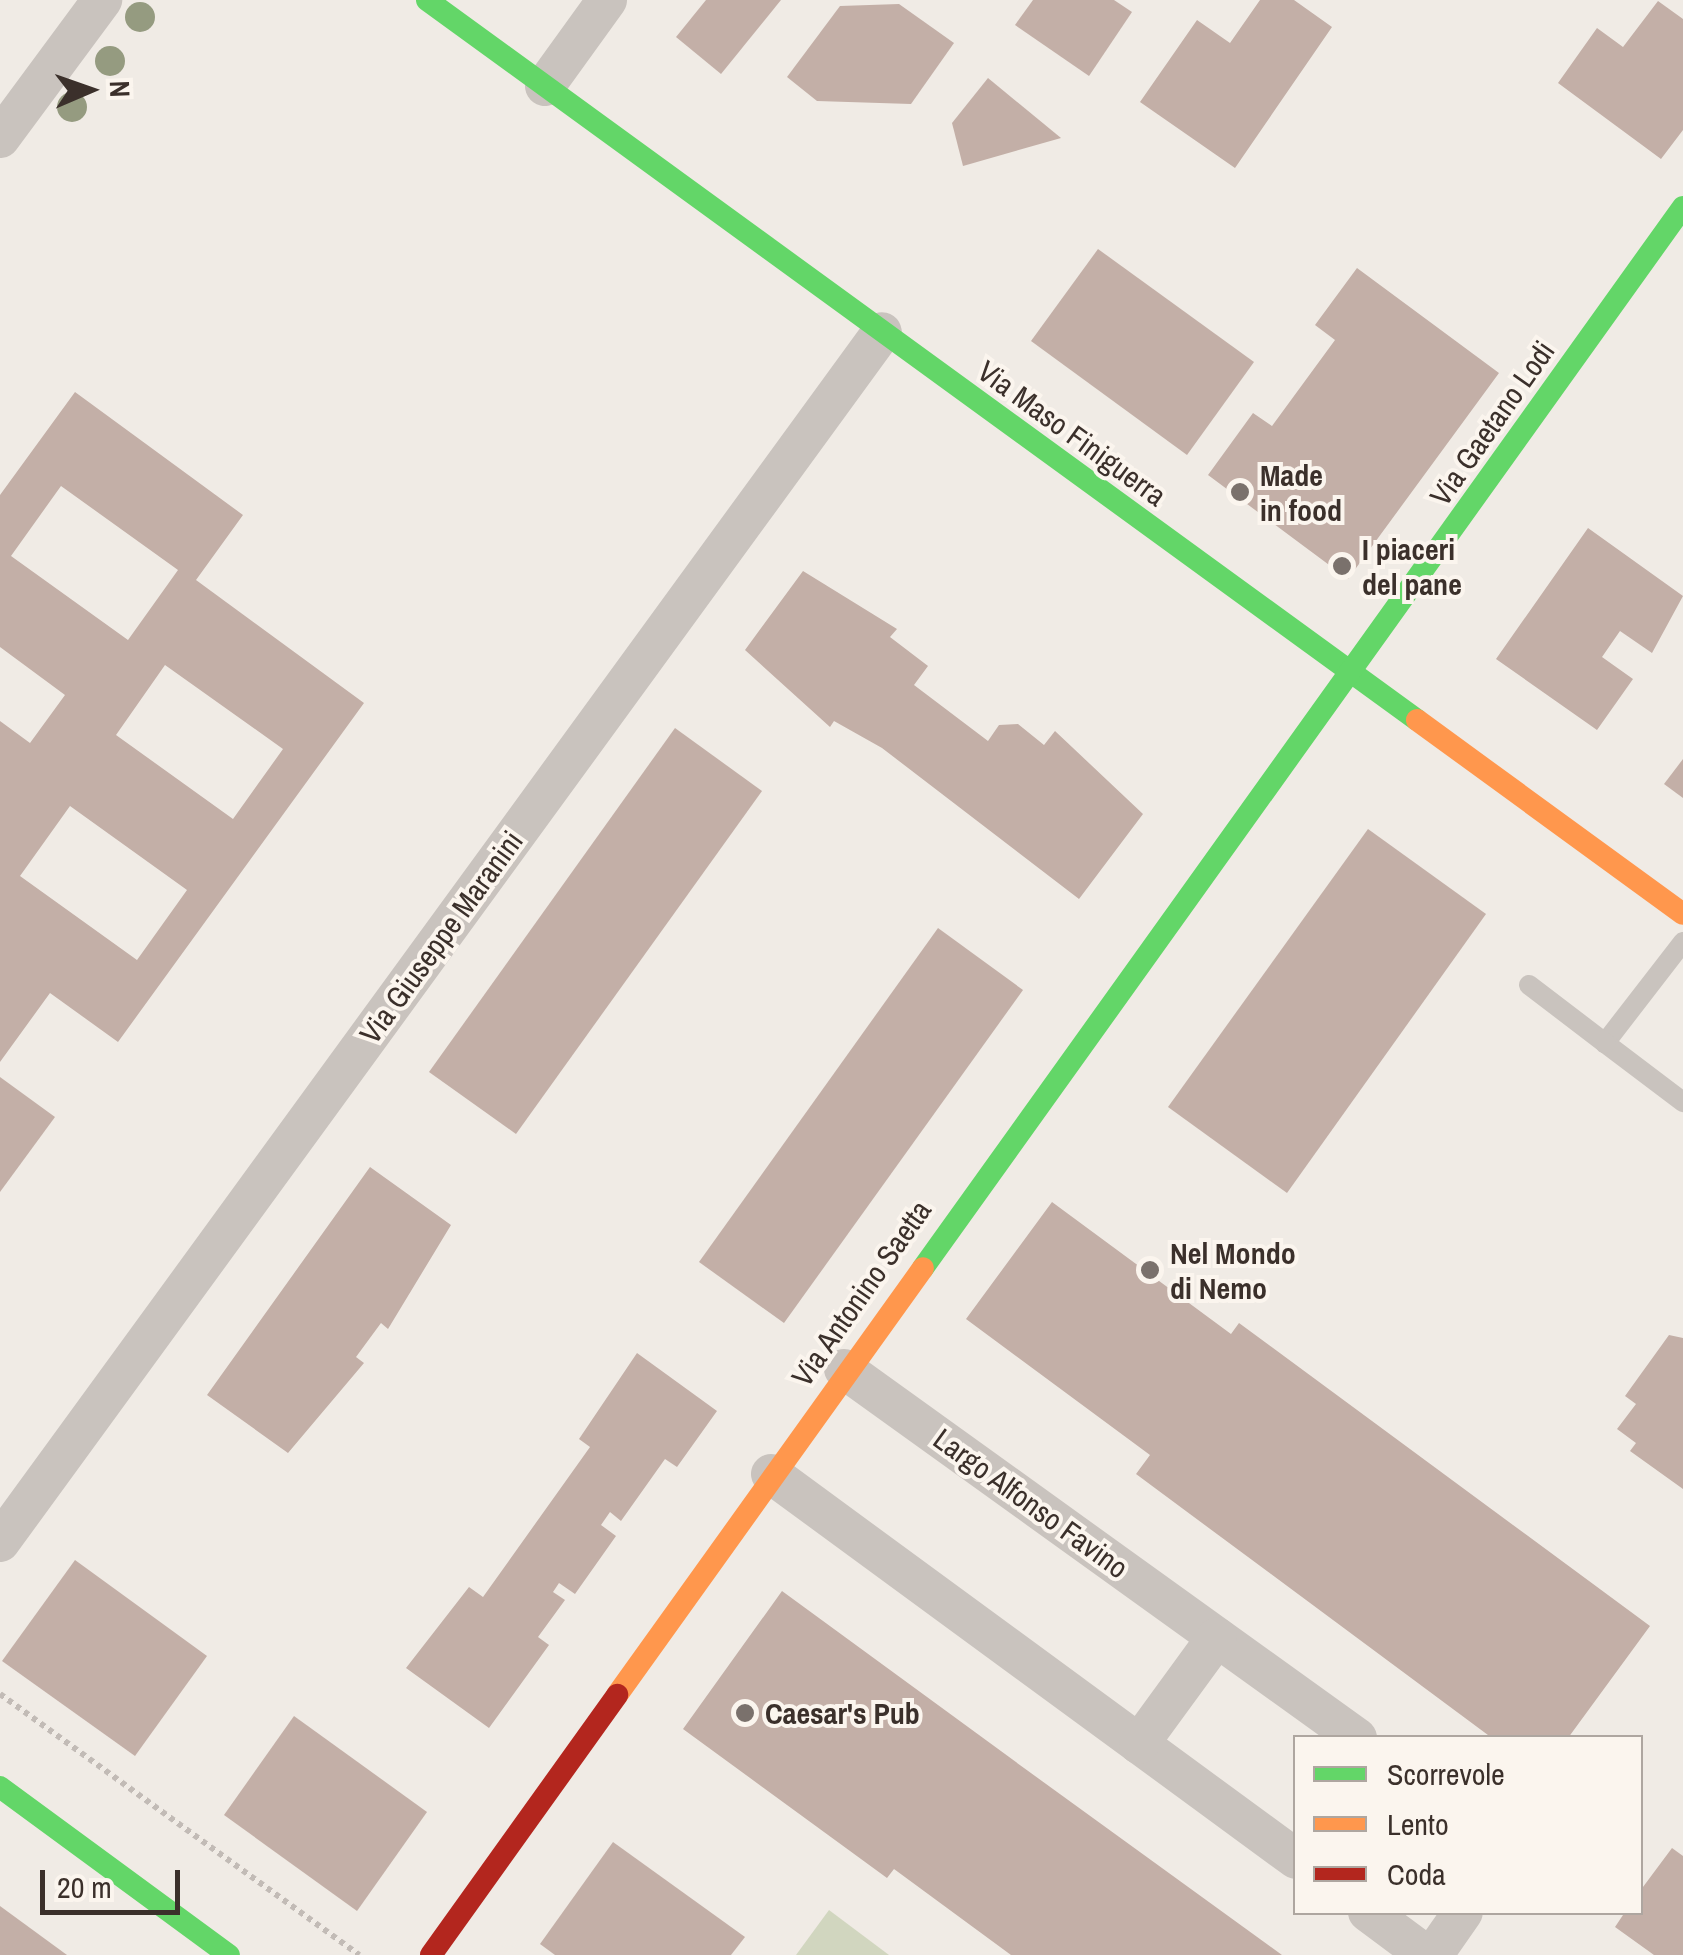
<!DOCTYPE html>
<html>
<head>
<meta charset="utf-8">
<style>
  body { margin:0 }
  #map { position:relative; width:1683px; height:1955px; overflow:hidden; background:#f0ebe5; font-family:"Archivo Narrow",sans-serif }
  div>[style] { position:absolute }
  .green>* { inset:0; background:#d1d6bf }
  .building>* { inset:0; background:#c3afa7 }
  .path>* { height:6px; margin-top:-3px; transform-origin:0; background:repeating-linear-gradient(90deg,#c2bbb6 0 5px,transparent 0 10px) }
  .lane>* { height:20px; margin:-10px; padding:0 10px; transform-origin:10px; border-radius:10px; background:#c9c3be }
  .street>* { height:40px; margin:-20px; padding:0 20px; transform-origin:20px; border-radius:20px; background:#c9c3be }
  .fast>* { height:22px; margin:-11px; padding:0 11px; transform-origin:11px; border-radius:11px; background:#63d668 }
  .slow>* { height:22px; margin:-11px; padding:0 11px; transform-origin:11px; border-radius:11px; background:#ff974d }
  .jam>* { height:22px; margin:-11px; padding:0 11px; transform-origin:11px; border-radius:11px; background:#b3261e }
  .trees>* { width:30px; height:30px; margin:-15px; border-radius:50%; background:#959b80 }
  .dots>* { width:28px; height:28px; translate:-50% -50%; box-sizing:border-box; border:5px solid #fbf5ee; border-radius:50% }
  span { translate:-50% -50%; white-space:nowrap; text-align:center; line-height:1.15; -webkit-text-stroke:8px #fbf5ee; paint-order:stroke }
  .street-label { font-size:30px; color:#3b302b }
  .poi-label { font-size:30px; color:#3b302b; font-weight:700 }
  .left { translate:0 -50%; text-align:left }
  .legend { position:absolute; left:1293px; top:1735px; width:350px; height:180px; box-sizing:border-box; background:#fbf5ee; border:2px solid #aea6a0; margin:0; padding:12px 18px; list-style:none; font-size:30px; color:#3b302b }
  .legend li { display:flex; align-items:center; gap:20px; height:50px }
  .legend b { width:50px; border:2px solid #aea6a0 }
  .north { position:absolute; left:40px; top:40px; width:100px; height:100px; -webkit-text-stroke:8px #fbf5ee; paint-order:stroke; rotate:88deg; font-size:28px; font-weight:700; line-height:40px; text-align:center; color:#3b302b }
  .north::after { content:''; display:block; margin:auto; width:35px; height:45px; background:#3b302b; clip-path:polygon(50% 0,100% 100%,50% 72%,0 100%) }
  .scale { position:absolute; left:40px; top:1870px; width:140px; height:45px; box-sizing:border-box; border:5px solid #3b302b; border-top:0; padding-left:12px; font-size:30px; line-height:35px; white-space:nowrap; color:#3b302b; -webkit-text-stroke:8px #fbf5ee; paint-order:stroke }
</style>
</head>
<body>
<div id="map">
  <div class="green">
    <div style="clip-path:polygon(829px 1910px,889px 1955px,796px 1955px)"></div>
  </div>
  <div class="building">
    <div style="clip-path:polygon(706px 0,781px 0,721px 74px,676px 37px)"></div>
    <div style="clip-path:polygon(1033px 0,1114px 0,1132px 12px,1089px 76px,1015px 25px)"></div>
    <div style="clip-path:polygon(1260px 0,1294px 0,1332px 27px,1235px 168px,1140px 102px,1197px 20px,1230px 43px)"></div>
    <div style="clip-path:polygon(1658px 1px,1683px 19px,1683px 130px,1661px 159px,1558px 83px,1597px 28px,1623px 47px)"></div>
    <div style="clip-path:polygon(899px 4px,954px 43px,911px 104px,817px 101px,787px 77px,840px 6px)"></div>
    <div style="clip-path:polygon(988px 78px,1061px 138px,963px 166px,952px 123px)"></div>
    <div style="clip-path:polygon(1098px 249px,1254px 362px,1187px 455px,1031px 341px)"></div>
    <div style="clip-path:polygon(1357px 268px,1499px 373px,1348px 579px,1208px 475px,1253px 413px,1272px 426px,1335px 340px,1315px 325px)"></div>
    <div style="clip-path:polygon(evenodd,75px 392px,243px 515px,196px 580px,364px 703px,118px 1042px,50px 993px,0 1062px,0 721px,30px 743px,65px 695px,0 647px,0 495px,75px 392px,61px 486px,178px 570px,128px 640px,11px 556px,61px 486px,75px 392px,165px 665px,283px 749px,233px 819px,116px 735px,165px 665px,75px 392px,70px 806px,187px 890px,137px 960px,20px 876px,70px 806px)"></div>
    <div style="clip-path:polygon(1588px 528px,1683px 596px,1652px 653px,1620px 631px,1602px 657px,1633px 679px,1597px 730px,1496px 659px)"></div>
    <div style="clip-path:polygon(803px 571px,897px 629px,890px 637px,928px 666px,914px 685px,988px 741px,999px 725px,1018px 724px,1044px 745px,1055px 731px,1143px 814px,1079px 899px,882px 748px,834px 721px,830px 727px,745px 650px)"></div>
    <div style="clip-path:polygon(675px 728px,762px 791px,516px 1134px,429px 1072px)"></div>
    <div style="clip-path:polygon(1683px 759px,1683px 798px,1664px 784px)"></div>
    <div style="clip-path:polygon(1368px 829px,1486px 914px,1287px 1193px,1168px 1107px)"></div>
    <div style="clip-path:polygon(938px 928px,1023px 990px,784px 1323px,699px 1262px)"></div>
    <div style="clip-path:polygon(0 1077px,55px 1117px,0 1192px)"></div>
    <div style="clip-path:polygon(370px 1167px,451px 1225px,388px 1329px,381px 1323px,356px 1357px,364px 1363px,288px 1453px,207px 1395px)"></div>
    <div style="clip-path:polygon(1052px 1202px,1231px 1334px,1239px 1323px,1650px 1626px,1568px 1738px,1492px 1738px,1136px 1474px,1150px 1455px,966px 1319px)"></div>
    <div style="clip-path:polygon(1669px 1335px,1683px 1338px,1683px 1489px,1630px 1451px,1636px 1443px,1617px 1429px,1636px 1404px,1625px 1396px)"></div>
    <div style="clip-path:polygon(637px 1353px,717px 1411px,677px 1467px,665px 1459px,621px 1521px,610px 1512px,601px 1525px,616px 1536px,575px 1594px,559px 1583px,553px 1592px,565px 1600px,538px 1637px,549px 1645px,489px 1728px,406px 1668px,469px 1587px,483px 1597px,590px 1447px,579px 1439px)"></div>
    <div style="clip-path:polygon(75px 1560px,207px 1656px,135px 1756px,2px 1661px)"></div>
    <div style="clip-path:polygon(782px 1591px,1024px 1768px,1282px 1955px,1011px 1955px,894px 1869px,887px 1878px,683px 1729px)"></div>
    <div style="clip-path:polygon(294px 1716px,427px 1812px,357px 1911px,224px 1815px)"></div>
    <div style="clip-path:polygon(613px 1842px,745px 1937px,731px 1955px,555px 1955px,540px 1944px)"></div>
    <div style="clip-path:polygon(1672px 1848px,1683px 1856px,1683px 1955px,1654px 1955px,1615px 1927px,1625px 1912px,1640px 1912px,1640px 1891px)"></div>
    <div style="clip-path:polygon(0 1906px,67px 1955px,0 1955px)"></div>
  </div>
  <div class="path">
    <div style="left:0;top:1694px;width:444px;rotate:36deg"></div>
  </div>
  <div class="lane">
    <div style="left:1683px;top:942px;width:128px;rotate:127.7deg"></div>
    <div style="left:1605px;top:1043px;width:98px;rotate:37.1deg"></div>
    <div style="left:1529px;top:985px;width:96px;rotate:37.3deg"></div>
  </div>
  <div class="street">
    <div style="left:545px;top:86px;width:106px;rotate:-54.2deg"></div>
    <div style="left:0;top:138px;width:172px;rotate:-53.5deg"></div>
    <div style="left:844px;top:1369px;width:632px;rotate:35.73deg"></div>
    <div style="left:771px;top:1474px;width:651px;rotate:36.25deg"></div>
    <div style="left:0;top:1542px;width:1497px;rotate:-53.91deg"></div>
    <div style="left:1139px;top:1744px;width:132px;rotate:-53.9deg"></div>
    <div style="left:1368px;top:1912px;width:72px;rotate:36.6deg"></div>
    <div style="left:1433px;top:1955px;width:52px;rotate:-55.1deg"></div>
  </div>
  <div class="fast">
    <div style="left:427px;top:0;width:1224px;rotate:36.03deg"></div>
    <div style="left:923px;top:1268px;width:1305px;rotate:-54.39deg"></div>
    <div style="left:0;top:1787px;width:284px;rotate:36.3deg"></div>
  </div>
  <div class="slow">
    <div style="left:1417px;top:720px;width:329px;rotate:36.1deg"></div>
    <div style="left:617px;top:1695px;width:525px;rotate:-54.37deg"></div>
  </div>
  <div class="jam">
    <div style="left:431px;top:1955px;width:320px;rotate:-54.4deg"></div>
  </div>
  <div class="trees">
    <div style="left:140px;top:17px"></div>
    <div style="left:110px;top:61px"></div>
    <div style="left:72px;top:107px"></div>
  </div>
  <div class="dots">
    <div style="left:1240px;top:492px;background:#7a716c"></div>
    <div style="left:1342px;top:566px;background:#7a716c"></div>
    <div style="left:1150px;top:1270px;background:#7a716c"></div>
    <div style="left:745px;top:1713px;background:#7a716c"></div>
  </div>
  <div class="street-label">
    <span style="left:1492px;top:423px;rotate:-55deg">Via Gaetano Lodi</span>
    <span style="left:1072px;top:433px;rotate:36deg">Via Maso Finiguerra</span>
    <span style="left:441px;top:937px;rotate:-54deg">Via Giuseppe Maranini</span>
    <span style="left:861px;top:1293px;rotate:-55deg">Via Antonino Saetta</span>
    <span style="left:1031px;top:1503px;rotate:36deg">Largo Alfonso Favino</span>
  </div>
  <div class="poi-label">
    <span class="left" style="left:1260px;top:492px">Made<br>in food</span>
    <span class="left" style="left:1362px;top:566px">I piaceri<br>del pane</span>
    <span class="left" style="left:1170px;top:1270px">Nel Mondo<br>di Nemo</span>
    <span class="left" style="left:765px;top:1713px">Caesar's Pub</span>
  </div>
  <ul class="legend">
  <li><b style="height:12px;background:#63d668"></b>Scorrevole</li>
  <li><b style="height:12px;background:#ff974d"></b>Lento</li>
  <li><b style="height:12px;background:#b3261e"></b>Coda</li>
  </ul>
  <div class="north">N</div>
  <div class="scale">20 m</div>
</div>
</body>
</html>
